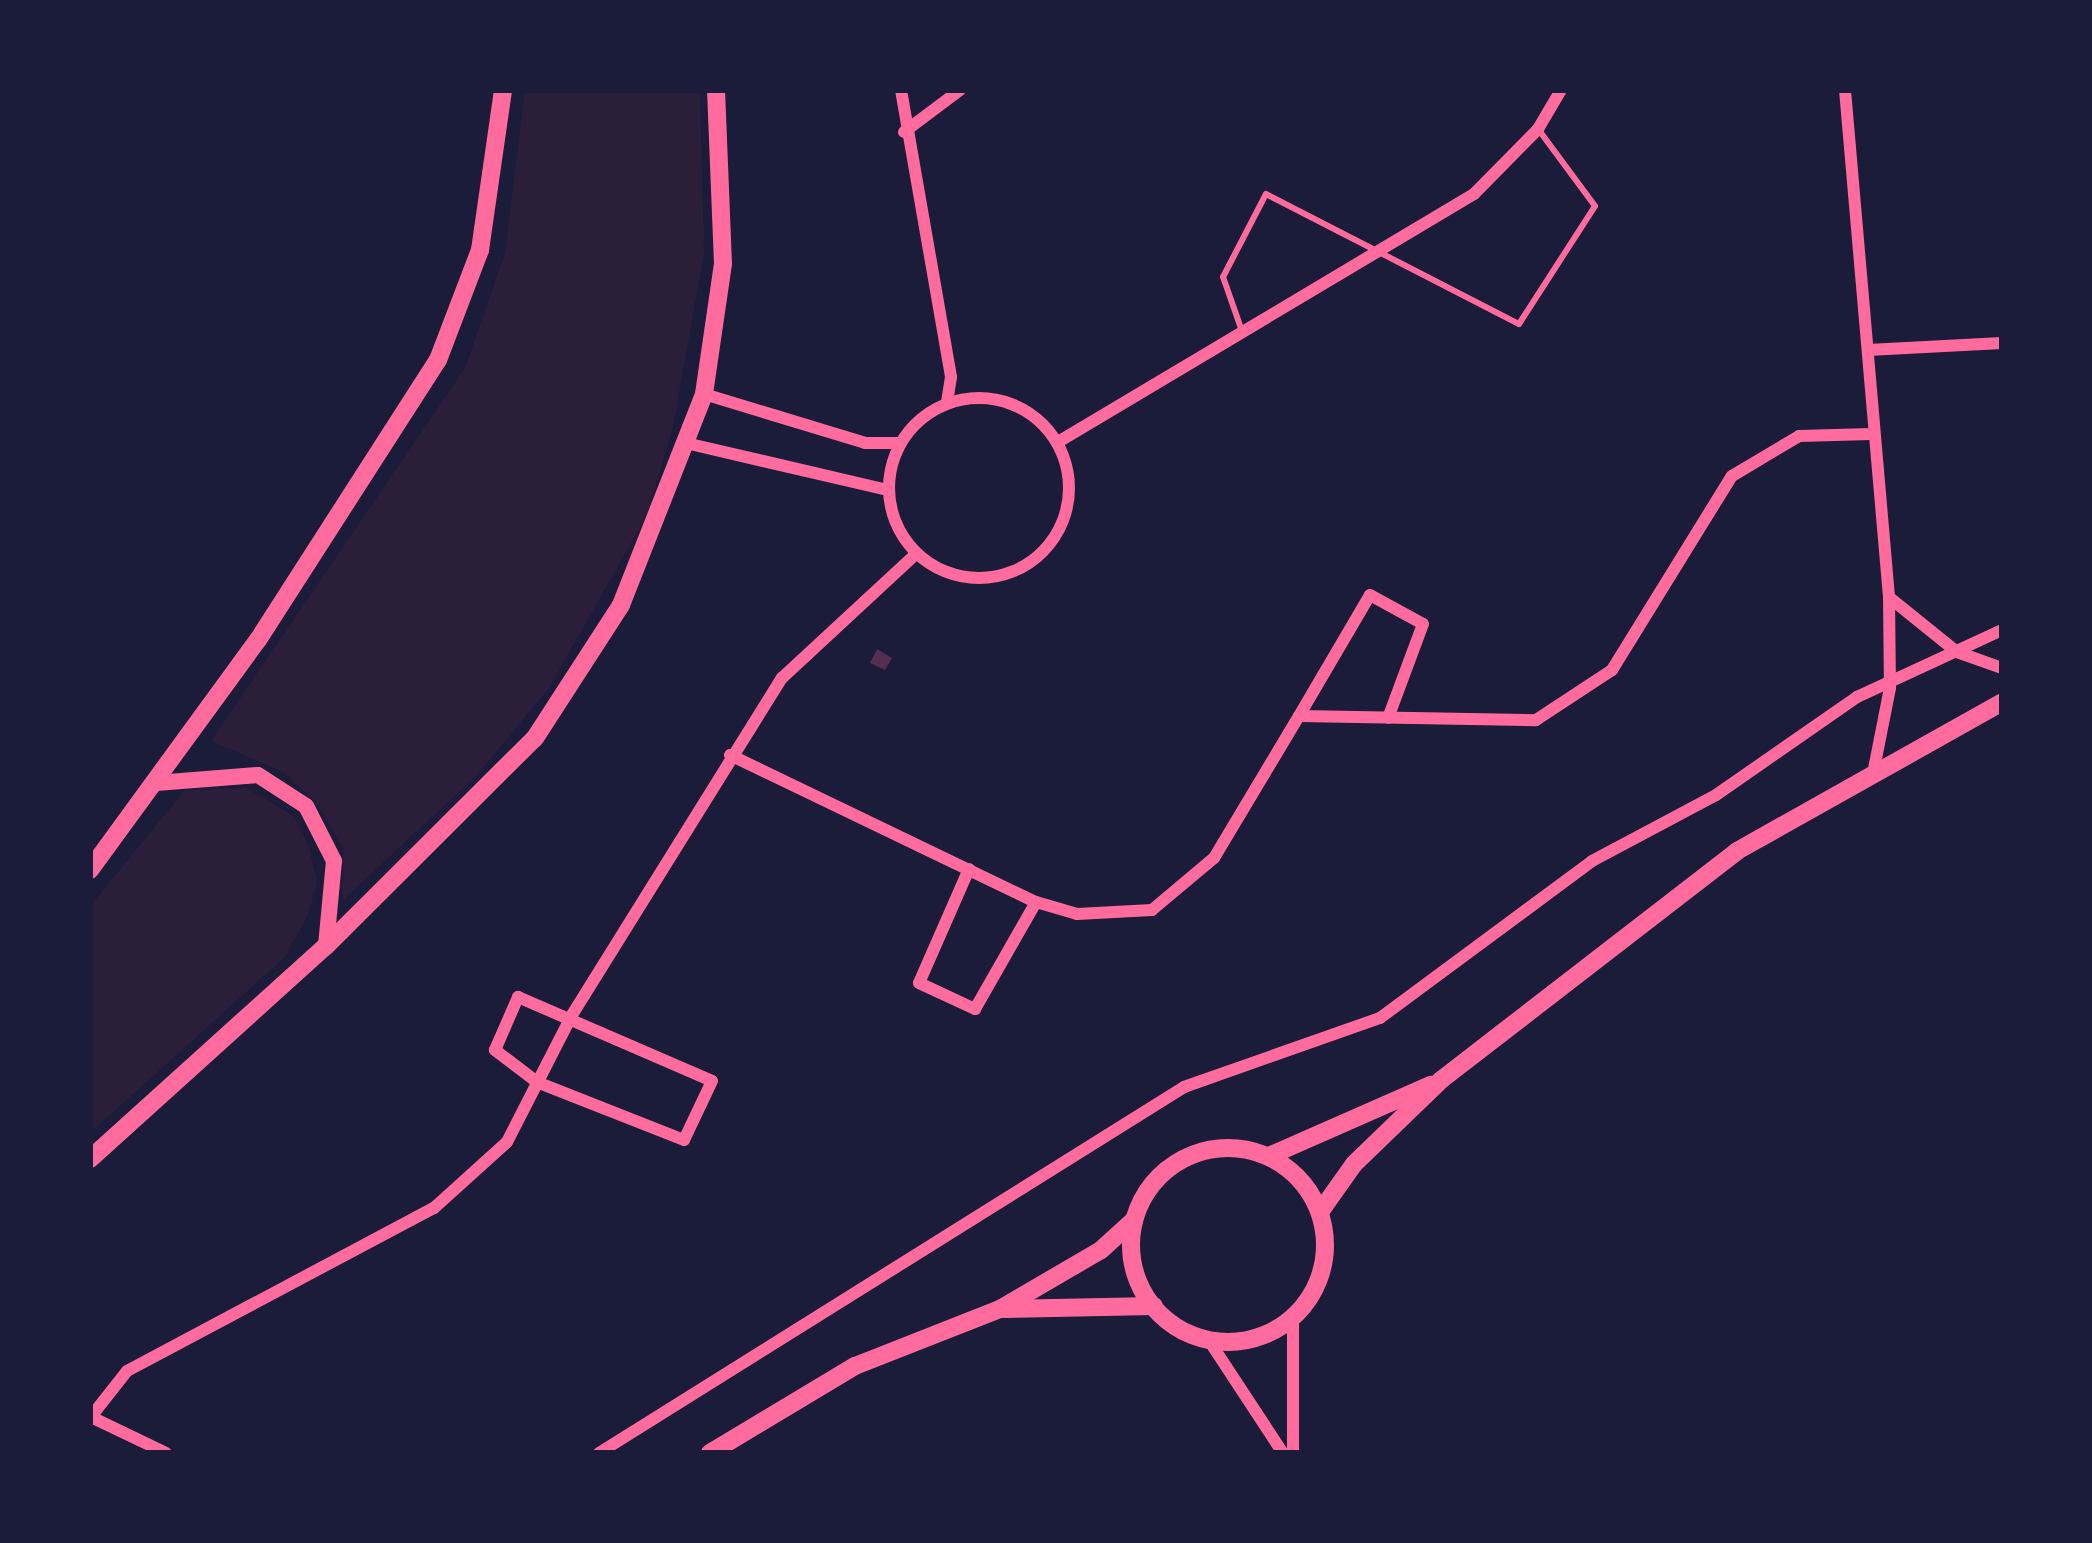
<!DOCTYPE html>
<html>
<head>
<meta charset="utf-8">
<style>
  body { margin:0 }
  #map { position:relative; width:2092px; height:1543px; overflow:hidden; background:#1b1b3a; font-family:Helvetica,sans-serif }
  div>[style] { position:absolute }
  .green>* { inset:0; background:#2a1e3b }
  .building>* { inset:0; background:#542f53 }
  .service>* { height:6px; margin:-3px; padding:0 3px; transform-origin:3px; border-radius:3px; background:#ff6b9d }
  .minor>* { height:12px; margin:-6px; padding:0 6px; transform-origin:6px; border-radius:6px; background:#ff6b9d }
  .minor>.ring { margin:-6px; padding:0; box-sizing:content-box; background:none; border:12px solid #ff6b9d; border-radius:50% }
  .tertiary>* { height:16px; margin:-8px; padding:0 8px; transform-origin:8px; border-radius:8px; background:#ff6b9d }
  .secondary>* { height:18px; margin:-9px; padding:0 9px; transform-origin:9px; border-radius:9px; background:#ff6b9d }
  .secondary>.ring { margin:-9px; padding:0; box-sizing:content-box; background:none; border:18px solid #ff6b9d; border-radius:50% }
  span { translate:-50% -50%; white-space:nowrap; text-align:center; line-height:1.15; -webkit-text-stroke:9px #1b1b3a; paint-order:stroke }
  .frame { position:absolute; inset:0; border:93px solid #1b1b3a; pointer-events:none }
</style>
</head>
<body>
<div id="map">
  <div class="green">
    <div style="clip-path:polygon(525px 90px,700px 90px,704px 254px,673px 427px,647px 515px,549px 688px,477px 775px,342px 901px,343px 848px,316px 802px,283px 772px,211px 741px,465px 368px,505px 253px)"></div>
    <div style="clip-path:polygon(246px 788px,294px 816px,309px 847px,317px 883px,308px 915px,285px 957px,90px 1133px,90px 906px,185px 790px)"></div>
  </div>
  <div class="building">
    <div style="clip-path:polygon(877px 649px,892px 658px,885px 670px,870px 663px)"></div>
  </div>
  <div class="service">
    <div style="left:1243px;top:334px;width:60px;rotate:-109.3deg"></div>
    <div style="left:1223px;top:277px;width:93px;rotate:-62.6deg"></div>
    <div style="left:1266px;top:194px;width:284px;rotate:27.2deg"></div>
    <div style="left:1519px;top:324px;width:140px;rotate:-57.2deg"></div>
    <div style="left:1595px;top:206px;width:96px;rotate:-126.5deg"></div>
  </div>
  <div class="minor">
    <div style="left:901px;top:90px;width:291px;rotate:80.1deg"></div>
    <div style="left:951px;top:377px;width:25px;rotate:99deg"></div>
    <div style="left:1845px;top:90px;width:509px;rotate:85.04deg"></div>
    <div style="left:1889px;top:597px;width:91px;rotate:89.4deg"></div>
    <div style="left:1890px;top:688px;width:83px;rotate:101.2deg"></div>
    <div style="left:904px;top:132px;width:70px;rotate:-36.9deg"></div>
    <div style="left:1868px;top:350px;width:134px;rotate:-3deg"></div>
    <div style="left:704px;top:394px;width:168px;rotate:16.9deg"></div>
    <div style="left:865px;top:443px;width:34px"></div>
    <div class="ring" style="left:889px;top:398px;width:168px;height:168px"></div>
    <div style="left:1058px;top:442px;width:484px;rotate:-30.8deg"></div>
    <div style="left:1474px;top:194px;width:91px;rotate:-45.4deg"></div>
    <div style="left:1538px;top:129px;width:45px;rotate:-59.5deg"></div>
    <div style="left:690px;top:444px;width:203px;rotate:13.1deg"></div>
    <div style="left:1890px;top:598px;width:86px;rotate:38.9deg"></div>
    <div style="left:1957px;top:652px;width:48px;rotate:19.6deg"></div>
    <div style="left:1299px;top:716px;width:140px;rotate:-59.6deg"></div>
    <div style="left:1370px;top:595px;width:60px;rotate:28.7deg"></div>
    <div style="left:1423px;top:624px;width:100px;rotate:110.4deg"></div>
    <div style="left:730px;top:755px;width:339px;rotate:25.7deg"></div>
    <div style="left:1036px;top:902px;width:43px;rotate:16.3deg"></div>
    <div style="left:1077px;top:914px;width:75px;rotate:-3.1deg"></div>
    <div style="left:1152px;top:910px;width:81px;rotate:-40deg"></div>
    <div style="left:1214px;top:858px;width:165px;rotate:-59.1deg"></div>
    <div style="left:1299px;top:716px;width:237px;rotate:1deg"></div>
    <div style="left:1536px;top:720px;width:91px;rotate:-33.3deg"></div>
    <div style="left:1612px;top:670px;width:228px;rotate:-58.3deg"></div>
    <div style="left:1732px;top:476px;width:78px;rotate:-30.8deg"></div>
    <div style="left:1799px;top:436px;width:72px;rotate:-1.6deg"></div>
    <div style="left:969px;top:869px;width:124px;rotate:113.7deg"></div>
    <div style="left:919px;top:983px;width:62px;rotate:24.9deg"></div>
    <div style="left:975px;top:1009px;width:123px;rotate:-60.3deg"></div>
    <div style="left:518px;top:997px;width:211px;rotate:23.4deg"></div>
    <div style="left:712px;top:1081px;width:65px;rotate:115.4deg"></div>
    <div style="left:684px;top:1140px;width:158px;rotate:-158.5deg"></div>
    <div style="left:537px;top:1082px;width:53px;rotate:-142.7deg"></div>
    <div style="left:495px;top:1050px;width:58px;rotate:-66.5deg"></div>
    <div style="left:1293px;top:1317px;width:136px;rotate:90deg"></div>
    <div style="left:1208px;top:1339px;width:136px;rotate:56.7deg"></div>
    <div style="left:91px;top:1417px;width:83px;rotate:25.6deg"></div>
    <div style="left:90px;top:1418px;width:60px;rotate:-51.8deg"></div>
    <div style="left:127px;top:1371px;width:348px;rotate:-28deg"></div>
    <div style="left:434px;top:1208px;width:98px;rotate:-42.1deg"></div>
    <div style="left:507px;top:1142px;width:143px;rotate:-62.9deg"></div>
    <div style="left:572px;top:1015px;width:397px;rotate:-58.1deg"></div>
    <div style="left:782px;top:678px;width:183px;rotate:-42.8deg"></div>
    <div style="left:599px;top:1453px;width:690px;rotate:-32.03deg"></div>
    <div style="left:1184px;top:1087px;width:208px;rotate:-19.4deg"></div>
    <div style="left:1380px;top:1018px;width:264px;rotate:-36.5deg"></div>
    <div style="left:1592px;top:861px;width:140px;rotate:-28deg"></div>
    <div style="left:1716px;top:795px;width:172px;rotate:-34.8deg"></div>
    <div style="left:1857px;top:697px;width:160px;rotate:-24.8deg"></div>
  </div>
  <div class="tertiary">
    <div style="left:156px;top:783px;width:102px;rotate:-4.5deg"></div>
    <div style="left:258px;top:775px;width:57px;rotate:32.9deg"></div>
    <div style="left:306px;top:806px;width:62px;rotate:63deg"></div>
    <div style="left:334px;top:861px;width:85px;rotate:95.4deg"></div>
  </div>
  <div class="secondary">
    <div style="left:90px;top:870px;width:285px;rotate:-53.9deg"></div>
    <div style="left:258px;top:640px;width:333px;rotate:-57.3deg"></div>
    <div style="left:438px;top:360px;width:118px;rotate:-69.1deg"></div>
    <div style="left:480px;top:250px;width:162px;rotate:-81.8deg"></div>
    <div class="ring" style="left:1131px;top:1148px;width:176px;height:176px"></div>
    <div style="left:1269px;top:1156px;width:177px;rotate:-23.7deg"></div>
    <div style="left:90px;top:1159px;width:318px;rotate:-42.1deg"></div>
    <div style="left:326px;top:946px;width:295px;rotate:-44.9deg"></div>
    <div style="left:535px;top:738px;width:158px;rotate:-57.1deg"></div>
    <div style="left:621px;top:605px;width:227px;rotate:-68.5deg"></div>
    <div style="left:704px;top:394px;width:131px;rotate:-81.7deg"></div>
    <div style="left:723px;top:264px;width:174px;rotate:-92.3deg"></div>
    <div style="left:1320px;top:1212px;width:59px;rotate:-54.7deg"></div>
    <div style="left:1354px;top:1164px;width:121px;rotate:-44deg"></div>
    <div style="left:1441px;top:1080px;width:374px;rotate:-37.7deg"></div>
    <div style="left:1737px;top:851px;width:304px;rotate:-29.3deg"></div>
    <div style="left:1005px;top:1309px;width:149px;rotate:-1.2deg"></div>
    <div style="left:710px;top:1453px;width:169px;rotate:-31deg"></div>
    <div style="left:855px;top:1366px;width:156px;rotate:-21.5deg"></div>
    <div style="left:1000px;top:1309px;width:117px;rotate:-30.3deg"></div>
    <div style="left:1101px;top:1250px;width:45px;rotate:-42.3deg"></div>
  </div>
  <div class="frame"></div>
</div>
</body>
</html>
